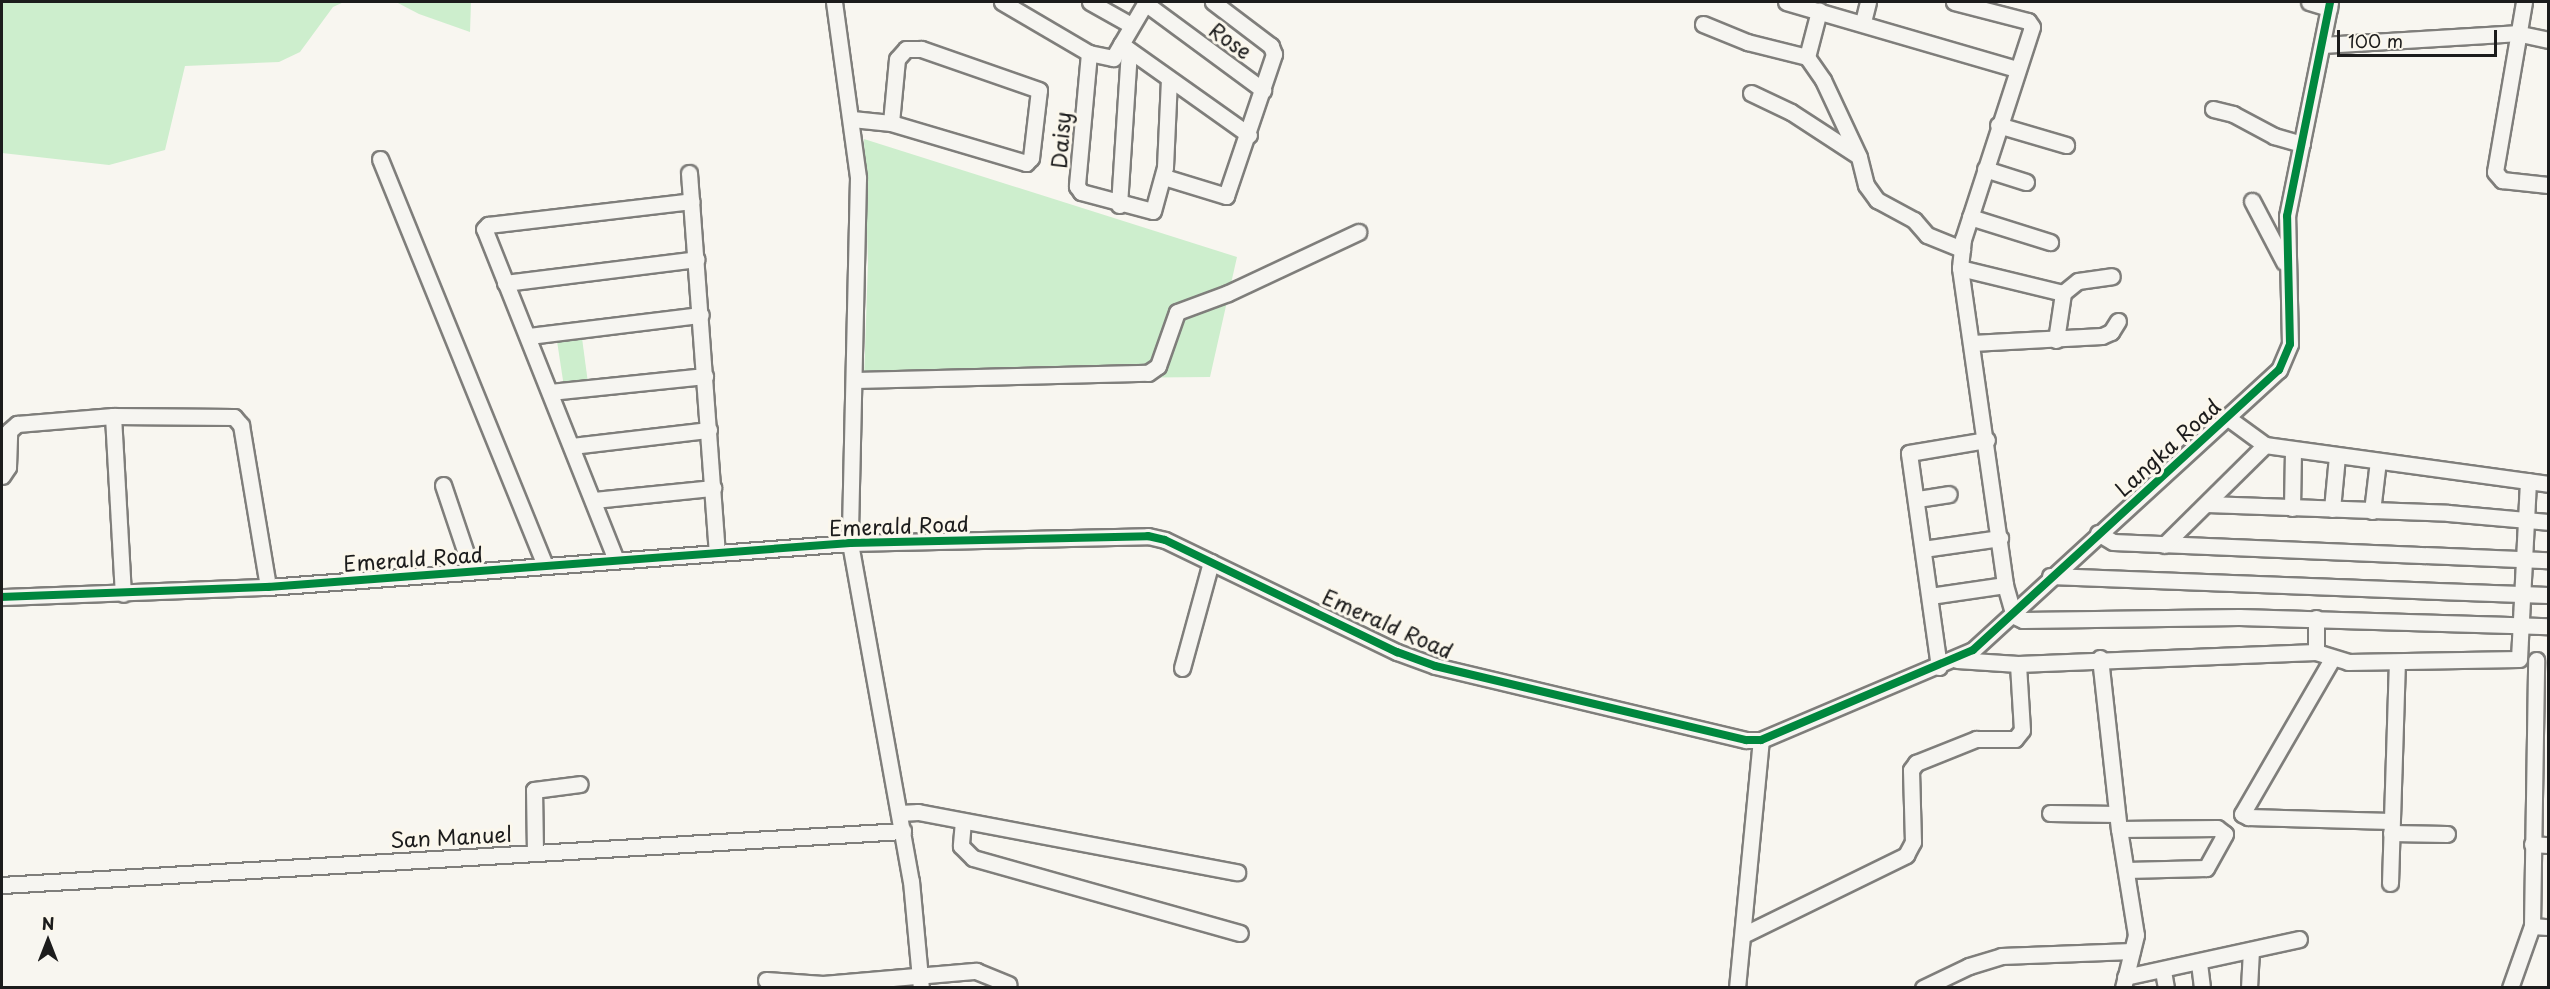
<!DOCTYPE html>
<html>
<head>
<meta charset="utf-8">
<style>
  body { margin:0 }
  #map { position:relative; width:2550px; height:989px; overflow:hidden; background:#f8f6f0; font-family:"Playpen Sans",sans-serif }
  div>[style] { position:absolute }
  .green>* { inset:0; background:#cdeecd }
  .roads { filter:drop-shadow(2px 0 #7f7e7b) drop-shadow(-2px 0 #7f7e7b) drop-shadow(0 2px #7f7e7b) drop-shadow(0 -2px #7f7e7b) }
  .minor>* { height:15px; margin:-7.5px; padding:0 7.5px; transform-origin:7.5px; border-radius:7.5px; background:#f6f5f1 }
  .cycleway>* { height:8px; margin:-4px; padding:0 4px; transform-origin:4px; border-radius:4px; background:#00873e }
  span { translate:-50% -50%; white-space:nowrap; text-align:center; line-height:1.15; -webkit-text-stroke:6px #fbf7ec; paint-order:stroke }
  .street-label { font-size:21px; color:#1c1c1c }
  .frame { position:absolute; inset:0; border:3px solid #1c1c1c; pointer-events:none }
  .north { position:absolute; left:18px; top:911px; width:60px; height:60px; -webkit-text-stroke:4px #fbf7ec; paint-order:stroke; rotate:0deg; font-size:16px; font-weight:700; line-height:24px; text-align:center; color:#1c1c1c }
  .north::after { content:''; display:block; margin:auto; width:21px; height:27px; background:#1c1c1c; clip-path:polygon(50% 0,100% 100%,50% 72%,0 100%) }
  .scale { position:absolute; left:2337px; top:30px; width:160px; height:27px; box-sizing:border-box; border:3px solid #1c1c1c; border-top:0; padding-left:8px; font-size:18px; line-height:21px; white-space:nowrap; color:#1c1c1c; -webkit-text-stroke:4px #fbf7ec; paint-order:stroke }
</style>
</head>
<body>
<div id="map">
  <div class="green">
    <div style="clip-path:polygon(2px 2px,344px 2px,333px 7px,300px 52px,279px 62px,185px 66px,165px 150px,109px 165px,2px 153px)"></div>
    <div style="clip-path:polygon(396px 2px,471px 2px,470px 32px,419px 14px)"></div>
    <div style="clip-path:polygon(864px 139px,1237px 257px,1210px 377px,864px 380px,868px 262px)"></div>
    <div style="clip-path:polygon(582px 338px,588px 383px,564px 387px,557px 341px)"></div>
  </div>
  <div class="roads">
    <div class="minor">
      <div style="left:834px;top:2px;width:178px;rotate:82.2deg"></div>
      <div style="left:858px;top:178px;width:365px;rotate:91.3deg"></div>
      <div style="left:850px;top:543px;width:343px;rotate:79.8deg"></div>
      <div style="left:911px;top:881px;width:107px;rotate:84.7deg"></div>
      <div style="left:1002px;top:2px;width:101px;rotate:30.4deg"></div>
      <div style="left:1089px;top:53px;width:134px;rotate:95.2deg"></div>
      <div style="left:1077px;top:186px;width:7px;rotate:56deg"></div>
      <div style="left:1081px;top:192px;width:74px;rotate:14.8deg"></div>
      <div style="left:1153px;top:211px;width:46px;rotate:-74.7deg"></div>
      <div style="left:1165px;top:167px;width:88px;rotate:-87.4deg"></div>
      <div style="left:1090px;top:2px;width:47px;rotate:29.3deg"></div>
      <div style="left:1786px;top:2px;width:240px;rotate:16.2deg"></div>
      <div style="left:1954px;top:2px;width:76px;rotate:14.4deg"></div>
      <div style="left:2028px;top:21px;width:7px;rotate:56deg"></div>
      <div style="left:2032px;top:27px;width:223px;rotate:108deg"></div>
      <div style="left:1963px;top:239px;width:29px;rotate:96deg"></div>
      <div style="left:1960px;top:268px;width:320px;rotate:81.9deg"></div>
      <div style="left:2005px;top:585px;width:32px;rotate:74deg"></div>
      <div style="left:2014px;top:616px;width:10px;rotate:24deg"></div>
      <div style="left:2023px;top:620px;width:216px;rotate:-0.8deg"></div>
      <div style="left:2239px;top:617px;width:309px;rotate:1.7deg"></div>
      <div style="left:2309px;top:2px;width:21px;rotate:17deg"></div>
      <div style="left:2524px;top:2px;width:172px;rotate:99.7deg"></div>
      <div style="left:2495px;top:172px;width:11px;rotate:49deg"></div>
      <div style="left:2502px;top:180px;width:46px;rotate:6.2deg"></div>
      <div style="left:1145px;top:3px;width:147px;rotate:36.4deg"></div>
      <div style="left:1863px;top:22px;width:21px;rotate:-76deg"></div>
      <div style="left:1703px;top:24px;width:48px;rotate:22.2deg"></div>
      <div style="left:1747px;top:42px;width:62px;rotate:14deg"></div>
      <div style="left:1807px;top:57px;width:28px;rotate:55deg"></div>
      <div style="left:1823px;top:80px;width:85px;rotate:64.9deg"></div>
      <div style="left:1859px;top:157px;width:29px;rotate:76deg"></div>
      <div style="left:1866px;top:185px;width:19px;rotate:54deg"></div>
      <div style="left:1877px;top:200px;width:42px;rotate:28.4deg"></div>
      <div style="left:1914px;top:220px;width:20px;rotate:49deg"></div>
      <div style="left:1927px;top:235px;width:38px;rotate:22deg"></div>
      <div style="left:1121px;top:44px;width:157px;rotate:35.4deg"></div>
      <div style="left:2322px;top:45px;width:194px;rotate:-3.5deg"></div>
      <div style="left:2516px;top:33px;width:33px;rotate:12deg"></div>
      <div style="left:1089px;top:53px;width:25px;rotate:12deg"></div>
      <div style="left:1113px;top:58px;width:65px;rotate:-59.5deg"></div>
      <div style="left:1807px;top:57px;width:48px;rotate:-75.4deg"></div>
      <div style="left:1751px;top:93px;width:44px;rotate:25.4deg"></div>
      <div style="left:1791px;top:112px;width:79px;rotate:33.1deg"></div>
      <div style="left:2213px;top:109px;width:21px;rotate:14deg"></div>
      <div style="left:2233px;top:114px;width:47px;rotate:28.2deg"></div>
      <div style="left:2274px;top:136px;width:29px;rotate:16deg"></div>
      <div style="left:852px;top:119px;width:39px;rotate:6deg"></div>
      <div style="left:891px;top:123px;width:141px;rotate:16.5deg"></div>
      <div style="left:1026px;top:163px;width:7px;rotate:-45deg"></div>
      <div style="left:1031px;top:158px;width:68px;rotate:-83.3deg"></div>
      <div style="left:1039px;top:90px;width:125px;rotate:-160.8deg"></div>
      <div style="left:921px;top:49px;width:15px;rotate:180deg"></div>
      <div style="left:906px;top:49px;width:13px;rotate:132deg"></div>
      <div style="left:897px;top:59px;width:64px;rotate:95.4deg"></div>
      <div style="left:1998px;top:125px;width:71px;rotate:16.4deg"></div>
      <div style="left:380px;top:159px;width:439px;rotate:67.9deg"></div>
      <div style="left:1985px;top:169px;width:43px;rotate:17.6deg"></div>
      <div style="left:689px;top:173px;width:381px;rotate:85.8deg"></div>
      <div style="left:1164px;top:177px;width:65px;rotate:17deg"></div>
      <div style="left:1226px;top:196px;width:150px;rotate:-71.3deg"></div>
      <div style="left:1274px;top:54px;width:9px;rotate:-111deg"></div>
      <div style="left:1271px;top:46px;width:73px;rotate:-142.8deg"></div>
      <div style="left:2252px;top:201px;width:69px;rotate:62.3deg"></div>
      <div style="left:1119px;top:205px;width:155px;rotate:-86.3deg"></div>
      <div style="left:1970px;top:217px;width:84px;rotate:17.4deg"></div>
      <div style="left:1960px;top:268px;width:106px;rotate:13.6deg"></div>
      <div style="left:2063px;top:293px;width:19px;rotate:-39deg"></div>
      <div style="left:2078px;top:281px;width:34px;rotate:-8deg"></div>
      <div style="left:505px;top:283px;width:193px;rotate:-7.1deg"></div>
      <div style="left:529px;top:336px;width:173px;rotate:-7deg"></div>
      <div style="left:2056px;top:340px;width:48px;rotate:-81.5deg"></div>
      <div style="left:1972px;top:343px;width:130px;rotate:-3.1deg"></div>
      <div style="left:2102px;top:336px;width:10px;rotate:-24deg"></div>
      <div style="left:2111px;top:332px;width:13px;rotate:-58deg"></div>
      <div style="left:855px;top:380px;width:293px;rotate:-1.4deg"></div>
      <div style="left:1148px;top:373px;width:12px;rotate:-35deg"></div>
      <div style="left:1158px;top:366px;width:57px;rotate:-70.6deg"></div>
      <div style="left:1177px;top:312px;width:54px;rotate:-20.4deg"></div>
      <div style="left:1228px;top:293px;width:144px;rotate:-25.1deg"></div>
      <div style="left:550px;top:392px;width:156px;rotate:-5.9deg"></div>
      <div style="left:113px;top:416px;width:178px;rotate:86.8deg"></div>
      <div style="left:2228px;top:418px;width:46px;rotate:36.1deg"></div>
      <div style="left:2265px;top:445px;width:286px;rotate:7.8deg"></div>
      <div style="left:572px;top:446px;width:138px;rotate:-6.7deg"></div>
      <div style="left:2px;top:476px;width:11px;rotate:-56deg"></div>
      <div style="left:8px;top:467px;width:36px;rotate:-88deg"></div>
      <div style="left:9px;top:431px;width:11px;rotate:-41deg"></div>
      <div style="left:17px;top:424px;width:96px;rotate:-4.8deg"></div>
      <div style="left:113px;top:416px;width:121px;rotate:0.5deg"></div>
      <div style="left:234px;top:417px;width:11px;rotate:49deg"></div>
      <div style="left:241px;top:425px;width:164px;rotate:80.5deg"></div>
      <div style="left:443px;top:485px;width:91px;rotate:71.4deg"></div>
      <div style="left:1918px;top:499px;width:31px;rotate:-9deg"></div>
      <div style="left:594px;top:500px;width:120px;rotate:-5.8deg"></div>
      <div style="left:2207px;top:504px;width:241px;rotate:2.1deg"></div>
      <div style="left:2448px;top:513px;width:100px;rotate:5.1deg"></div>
      <div style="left:2292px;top:508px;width:58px;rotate:-89deg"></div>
      <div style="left:2332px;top:509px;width:53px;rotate:-84.6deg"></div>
      <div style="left:2372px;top:511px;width:50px;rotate:-83.2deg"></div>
      <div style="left:2098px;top:533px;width:17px;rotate:31deg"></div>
      <div style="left:2113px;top:542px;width:435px;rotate:2.4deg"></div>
      <div style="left:2164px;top:545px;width:142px;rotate:-44.7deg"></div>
      <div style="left:1923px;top:549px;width:78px;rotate:-8.1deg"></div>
      <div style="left:616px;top:560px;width:356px;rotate:-111.7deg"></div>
      <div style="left:484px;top:229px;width:6px;rotate:-45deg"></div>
      <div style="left:488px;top:225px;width:205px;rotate:-6.7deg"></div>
      <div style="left:2050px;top:576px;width:498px;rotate:2.2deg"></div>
      <div style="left:1930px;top:596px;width:76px;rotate:-8.3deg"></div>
      <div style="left:2px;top:597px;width:266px;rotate:-2.2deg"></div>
      <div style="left:268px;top:587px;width:584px;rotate:-4.32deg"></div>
      <div style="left:850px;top:543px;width:298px;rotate:-1.3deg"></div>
      <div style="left:1148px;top:536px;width:17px;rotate:13deg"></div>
      <div style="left:1165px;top:540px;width:258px;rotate:25.8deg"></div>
      <div style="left:1397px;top:652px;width:40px;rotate:20.2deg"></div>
      <div style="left:1435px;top:666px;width:320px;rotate:13.4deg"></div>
      <div style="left:1746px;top:740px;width:15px"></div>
      <div style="left:1761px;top:740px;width:230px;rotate:-23deg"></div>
      <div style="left:1973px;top:650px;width:415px;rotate:-42.5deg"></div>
      <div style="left:2279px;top:370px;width:28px;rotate:-67deg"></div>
      <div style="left:2290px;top:344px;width:128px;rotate:-91.3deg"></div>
      <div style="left:2287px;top:216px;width:218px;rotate:-78.6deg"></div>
      <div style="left:2316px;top:652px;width:34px;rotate:-90deg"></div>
      <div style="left:2100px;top:658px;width:172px;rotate:83.7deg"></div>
      <div style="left:2119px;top:829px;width:107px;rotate:80.9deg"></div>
      <div style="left:2136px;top:935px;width:55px;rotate:103.8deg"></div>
      <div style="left:2332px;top:659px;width:179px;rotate:120.1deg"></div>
      <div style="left:2242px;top:814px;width:7px;rotate:27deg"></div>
      <div style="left:2248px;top:817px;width:143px;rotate:1.6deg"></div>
      <div style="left:1957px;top:660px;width:61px;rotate:3.8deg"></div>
      <div style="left:2018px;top:664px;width:298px;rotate:-2.3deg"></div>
      <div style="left:2316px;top:652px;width:34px;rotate:17deg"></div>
      <div style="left:2348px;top:662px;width:171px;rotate:-1deg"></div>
      <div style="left:2519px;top:659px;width:178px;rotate:-87.1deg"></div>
      <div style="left:1939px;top:667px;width:216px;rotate:-98deg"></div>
      <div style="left:1909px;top:453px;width:79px;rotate:-9.5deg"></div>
      <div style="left:1182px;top:668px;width:110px;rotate:-74.7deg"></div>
      <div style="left:900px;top:813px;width:18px;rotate:-3deg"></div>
      <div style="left:918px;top:812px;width:325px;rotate:10.7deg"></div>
      <div style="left:2050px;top:813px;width:67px;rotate:0.9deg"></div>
      <div style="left:963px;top:821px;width:25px;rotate:95deg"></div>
      <div style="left:961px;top:846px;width:17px;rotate:45deg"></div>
      <div style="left:973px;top:858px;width:277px;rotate:15.7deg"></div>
      <div style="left:2119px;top:829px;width:98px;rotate:-0.6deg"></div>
      <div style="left:2217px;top:828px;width:10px;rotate:37deg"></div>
      <div style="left:2225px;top:834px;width:39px;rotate:119deg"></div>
      <div style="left:2206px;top:868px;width:80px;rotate:178.6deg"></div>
      <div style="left:2391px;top:833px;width:56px;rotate:1deg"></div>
      <div style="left:2532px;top:844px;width:16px;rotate:4deg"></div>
      <div style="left:535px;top:852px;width:62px;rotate:-90.9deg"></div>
      <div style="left:534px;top:790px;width:46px;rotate:-7.4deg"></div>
      <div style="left:2390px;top:883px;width:221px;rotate:-88.2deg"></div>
      <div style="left:2px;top:885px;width:903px;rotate:-3.43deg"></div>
      <div style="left:2532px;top:926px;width:16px;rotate:4deg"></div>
      <div style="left:1743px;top:935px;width:182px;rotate:-26.1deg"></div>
      <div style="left:1906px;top:855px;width:15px;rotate:-62deg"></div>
      <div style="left:1913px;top:842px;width:72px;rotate:-91.6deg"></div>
      <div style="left:1911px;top:770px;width:9px;rotate:-54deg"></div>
      <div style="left:1916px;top:763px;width:65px;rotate:-21.8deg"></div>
      <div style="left:1976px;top:739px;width:39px"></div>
      <div style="left:2015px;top:739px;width:11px;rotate:-52deg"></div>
      <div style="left:2022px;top:730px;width:66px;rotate:-93.5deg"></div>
      <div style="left:2199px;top:963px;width:25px;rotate:83deg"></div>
      <div style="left:2163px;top:971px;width:17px;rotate:80deg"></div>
      <div style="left:2125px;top:977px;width:178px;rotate:-12.3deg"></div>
      <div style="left:766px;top:980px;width:57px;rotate:4deg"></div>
      <div style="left:823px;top:984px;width:154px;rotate:-4.9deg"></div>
      <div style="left:976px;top:971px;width:35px;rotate:22deg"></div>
      <div style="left:1737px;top:988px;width:249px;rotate:-84.5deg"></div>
      <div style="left:1923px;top:988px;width:51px;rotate:-25.6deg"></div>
      <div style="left:1969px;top:966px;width:34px;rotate:-17deg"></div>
      <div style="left:2001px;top:956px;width:131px;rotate:-2.2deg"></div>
      <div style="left:2249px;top:988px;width:36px;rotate:-87deg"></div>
      <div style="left:2510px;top:988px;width:66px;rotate:-70.5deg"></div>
      <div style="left:2532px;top:926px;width:266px;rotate:-89.1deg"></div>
    </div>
  </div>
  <div class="cycleway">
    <div style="left:2px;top:597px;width:266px;rotate:-2.2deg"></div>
    <div style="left:268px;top:587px;width:584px;rotate:-4.32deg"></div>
    <div style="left:850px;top:543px;width:298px;rotate:-1.3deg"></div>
    <div style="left:1148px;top:536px;width:17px;rotate:13deg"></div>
    <div style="left:1165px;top:540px;width:258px;rotate:25.8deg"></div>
    <div style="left:1397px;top:652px;width:40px;rotate:20.2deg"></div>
    <div style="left:1435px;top:666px;width:320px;rotate:13.4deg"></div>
    <div style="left:1746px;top:740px;width:15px"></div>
    <div style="left:1761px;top:740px;width:230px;rotate:-23deg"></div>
    <div style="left:1973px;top:650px;width:415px;rotate:-42.5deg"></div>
    <div style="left:2279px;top:370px;width:28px;rotate:-67deg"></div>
    <div style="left:2290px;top:344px;width:128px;rotate:-91.3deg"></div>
    <div style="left:2287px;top:216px;width:218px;rotate:-78.6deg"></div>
  </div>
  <div class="street-label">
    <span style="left:1231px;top:40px;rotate:36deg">Rose</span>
    <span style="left:1060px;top:140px;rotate:-85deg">Daisy</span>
    <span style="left:2167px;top:447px;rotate:-42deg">Langka Road</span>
    <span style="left:899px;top:525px;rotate:-2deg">Emerald Road</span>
    <span style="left:413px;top:558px;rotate:-4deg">Emerald Road</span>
    <span style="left:1388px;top:623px;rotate:24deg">Emerald Road</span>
    <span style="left:451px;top:836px;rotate:-3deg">San Manuel</span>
  </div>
  <div class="frame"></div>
  <div class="north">N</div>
  <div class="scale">100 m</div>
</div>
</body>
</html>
